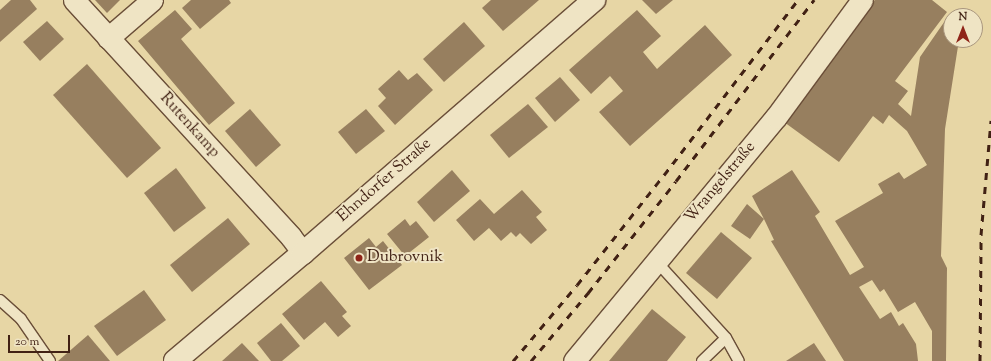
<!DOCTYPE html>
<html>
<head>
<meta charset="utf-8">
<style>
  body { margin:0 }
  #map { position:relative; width:991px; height:361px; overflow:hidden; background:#e7d6a5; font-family:"Sorts Mill Goudy",serif }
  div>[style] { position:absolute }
  .building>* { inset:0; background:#977f5f }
  .roads { filter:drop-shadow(1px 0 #6a4e38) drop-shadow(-1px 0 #6a4e38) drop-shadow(0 1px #6a4e38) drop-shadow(0 -1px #6a4e38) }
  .service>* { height:10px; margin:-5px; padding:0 5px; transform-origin:5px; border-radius:5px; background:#efe4c4 }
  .minor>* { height:21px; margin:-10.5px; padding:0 10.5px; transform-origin:10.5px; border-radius:10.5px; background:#efe4c4 }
  .tertiary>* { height:22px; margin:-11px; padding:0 11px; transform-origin:11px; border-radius:11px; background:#efe4c4 }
  .rail>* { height:3px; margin-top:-1.5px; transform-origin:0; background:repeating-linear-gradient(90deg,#412114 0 7px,transparent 0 14px) }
  .dots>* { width:11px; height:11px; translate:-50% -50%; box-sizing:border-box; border:2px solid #efe4c4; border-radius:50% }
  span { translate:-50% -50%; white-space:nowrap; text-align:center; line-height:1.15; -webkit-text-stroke:4px #efe4c4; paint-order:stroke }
  .street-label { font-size:16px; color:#412114 }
  .poi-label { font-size:16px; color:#412114 }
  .left { translate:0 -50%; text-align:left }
  .north { position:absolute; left:943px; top:8px; width:40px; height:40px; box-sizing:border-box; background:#efe4c4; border:1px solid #a9967e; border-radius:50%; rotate:0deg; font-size:11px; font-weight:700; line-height:16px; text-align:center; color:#412114 }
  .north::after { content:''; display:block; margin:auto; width:14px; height:18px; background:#8f2418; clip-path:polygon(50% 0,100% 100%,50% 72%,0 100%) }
  .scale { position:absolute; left:8px; top:335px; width:62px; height:18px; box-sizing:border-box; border:2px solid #412114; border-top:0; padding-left:5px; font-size:12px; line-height:14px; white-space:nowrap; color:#412114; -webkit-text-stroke:3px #efe4c4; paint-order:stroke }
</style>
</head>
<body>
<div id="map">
  <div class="building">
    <div style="clip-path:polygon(11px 0,30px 0,37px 9px,0 42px,0 10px)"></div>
    <div style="clip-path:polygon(95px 0,120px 0,107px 13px)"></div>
    <div style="clip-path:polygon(191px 0,229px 0,231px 3px,200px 29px,182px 8px)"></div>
    <div style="clip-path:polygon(491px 0,539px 0,503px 31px,482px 8px)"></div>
    <div style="clip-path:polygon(642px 0,673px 0,656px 14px)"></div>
    <div style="clip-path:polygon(875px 0,932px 0,947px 12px,895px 81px,908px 91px,898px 104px,911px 116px,920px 57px,949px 15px,951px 16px,951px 40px,959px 40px,945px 129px,941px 256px,947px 268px,946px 361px,932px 361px,932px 331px,915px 302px,898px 312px,884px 289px,880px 292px,872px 280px,859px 287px,880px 319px,891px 312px,899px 326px,903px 323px,916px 344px,918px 361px,844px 361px,771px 241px,774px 240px,764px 219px,750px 239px,731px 226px,747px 204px,764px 219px,752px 196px,792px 170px,820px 212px,815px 216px,850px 275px,864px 267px,835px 221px,883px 193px,878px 184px,899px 172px,904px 179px,927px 165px,907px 131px,889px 115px,883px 124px,873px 116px,839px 162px,784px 122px)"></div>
    <div style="clip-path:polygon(175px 10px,192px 29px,181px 39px,235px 103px,209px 125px,138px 41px)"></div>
    <div style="clip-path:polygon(637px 10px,661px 36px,643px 52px,657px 69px,705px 25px,732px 55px,630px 146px,599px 112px,623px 91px,610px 76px,591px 94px,569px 70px)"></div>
    <div style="clip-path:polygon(47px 21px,64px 39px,40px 61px,23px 42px)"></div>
    <div style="clip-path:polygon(464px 22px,485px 46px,444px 82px,423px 59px)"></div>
    <div style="clip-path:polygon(87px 64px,161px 148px,127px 178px,53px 95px)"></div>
    <div style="clip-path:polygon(399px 70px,408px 80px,417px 73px,433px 90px,395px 125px,378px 106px,386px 98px,378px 89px)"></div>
    <div style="clip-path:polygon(560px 77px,580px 100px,555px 122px,535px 98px)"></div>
    <div style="clip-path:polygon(528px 104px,548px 127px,509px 158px,490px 135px)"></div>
    <div style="clip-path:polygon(250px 109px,281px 145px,256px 167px,225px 131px)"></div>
    <div style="clip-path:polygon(366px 109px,385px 131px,356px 154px,338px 132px)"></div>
    <div style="clip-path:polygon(176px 168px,206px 208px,174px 232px,144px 193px)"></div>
    <div style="clip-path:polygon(452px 170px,470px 191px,434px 222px,417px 202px)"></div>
    <div style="clip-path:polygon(522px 190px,542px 212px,536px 217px,547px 230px,531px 244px,520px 233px,516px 237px,511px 232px,501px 241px,489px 228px,474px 241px,456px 220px,480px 199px,494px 214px)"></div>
    <div style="clip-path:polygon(228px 218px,250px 244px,192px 292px,170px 265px)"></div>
    <div style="clip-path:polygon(405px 219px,410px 226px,416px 221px,429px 237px,405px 256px,387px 234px)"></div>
    <div style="clip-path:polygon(721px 232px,752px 258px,717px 299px,686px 273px)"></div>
    <div style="clip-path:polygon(369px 238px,376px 247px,383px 241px,402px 265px,369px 290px,344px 258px)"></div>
    <div style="clip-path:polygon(321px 281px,347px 312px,342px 316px,351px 326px,338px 337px,325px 322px,304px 340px,282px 314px)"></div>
    <div style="clip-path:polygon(144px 290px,166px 320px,117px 356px,94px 326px)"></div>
    <div style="clip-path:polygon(652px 309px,686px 337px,667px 361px,609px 361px)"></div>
    <div style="clip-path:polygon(281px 323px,300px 346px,282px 361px,271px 361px,257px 343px)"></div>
    <div style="clip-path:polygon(88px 335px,110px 361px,58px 361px)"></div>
    <div style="clip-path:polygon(242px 343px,259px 361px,222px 361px)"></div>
    <div style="clip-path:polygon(814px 343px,826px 361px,786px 361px)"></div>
  </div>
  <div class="roads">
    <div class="service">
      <div style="left:656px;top:261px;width:104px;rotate:47.7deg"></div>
      <div style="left:726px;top:338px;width:26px;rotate:61deg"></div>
      <div style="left:0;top:300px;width:28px;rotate:42deg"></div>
      <div style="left:21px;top:319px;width:51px;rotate:55.4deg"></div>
      <div style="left:702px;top:361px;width:33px;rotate:-44deg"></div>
    </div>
    <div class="minor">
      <div style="left:74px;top:0;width:321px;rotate:47.5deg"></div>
      <div style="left:291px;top:237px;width:20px;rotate:53deg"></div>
      <div style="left:108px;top:38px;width:58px;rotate:-40.8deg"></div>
      <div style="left:574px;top:361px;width:317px;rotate:-50.4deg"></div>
      <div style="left:776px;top:117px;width:145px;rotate:-53.7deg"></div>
    </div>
    <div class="tertiary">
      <div style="left:175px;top:361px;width:167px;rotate:-40.2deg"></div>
      <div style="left:303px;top:253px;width:386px;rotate:-41deg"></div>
    </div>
  </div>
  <div class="rail">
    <div style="left:513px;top:361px;width:99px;rotate:-49.9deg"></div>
    <div style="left:577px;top:285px;width:140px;rotate:-51.7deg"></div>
    <div style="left:664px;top:175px;width:220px;rotate:-52.6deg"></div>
    <div style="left:531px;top:361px;width:89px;rotate:-50deg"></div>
    <div style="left:588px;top:293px;width:142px;rotate:-51.8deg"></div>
    <div style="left:676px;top:181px;width:228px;rotate:-52.7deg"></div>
    <div style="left:980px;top:361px;width:126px;rotate:-89.5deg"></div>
    <div style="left:981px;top:235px;width:115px;rotate:-85deg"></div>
  </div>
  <div class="dots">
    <div style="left:359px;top:258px;background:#8f2418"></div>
  </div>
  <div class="street-label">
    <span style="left:189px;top:126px;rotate:48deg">Rutenkamp</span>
    <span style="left:385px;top:181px;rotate:-41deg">Ehndorfer Straße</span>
    <span style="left:721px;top:183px;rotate:-50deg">Wrangelstraße</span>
  </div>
  <div class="poi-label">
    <span class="left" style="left:367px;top:258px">Dubrovnik</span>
  </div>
  <div class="north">N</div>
  <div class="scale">20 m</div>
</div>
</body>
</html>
